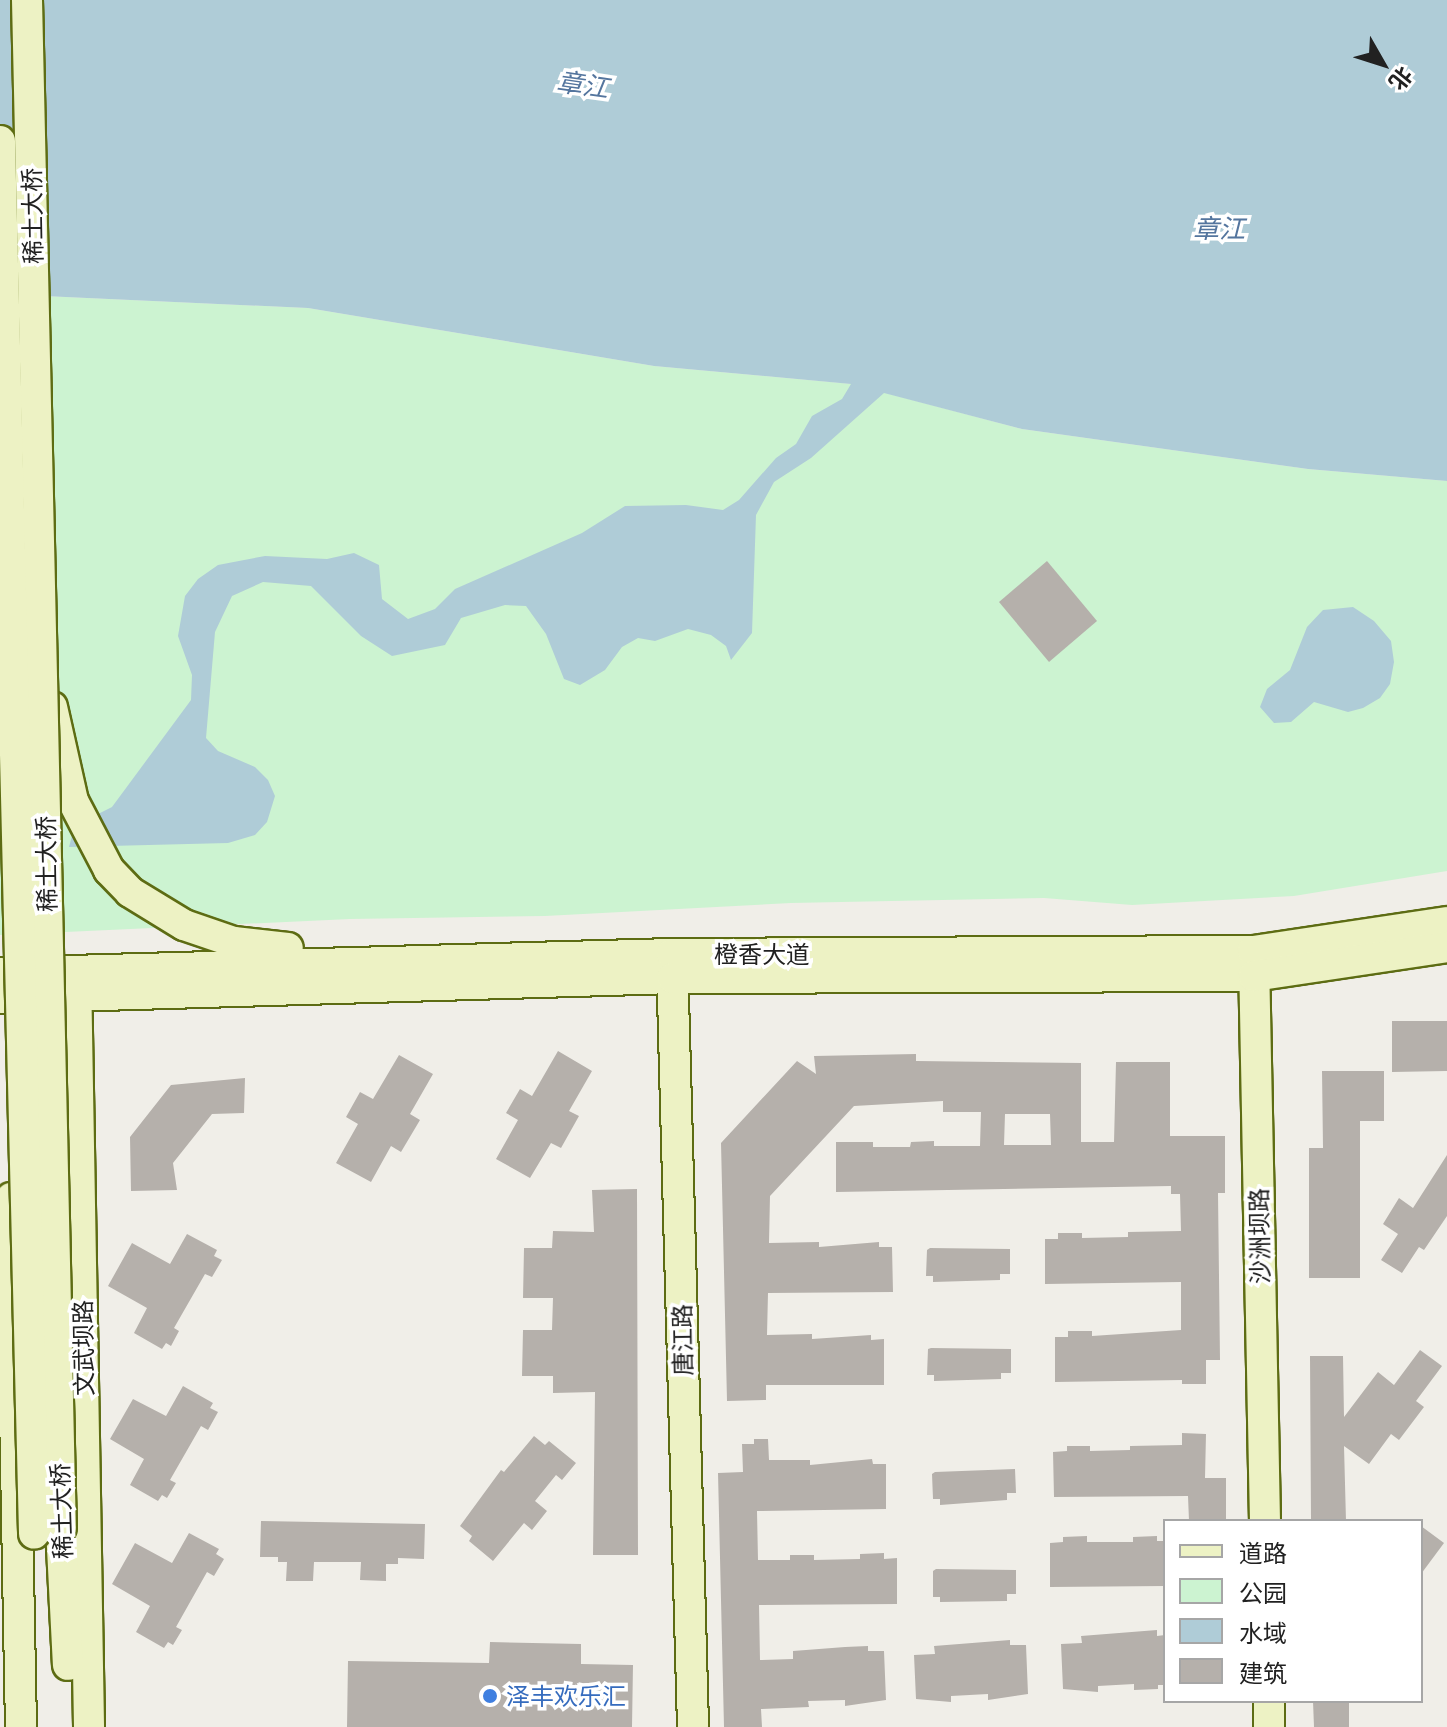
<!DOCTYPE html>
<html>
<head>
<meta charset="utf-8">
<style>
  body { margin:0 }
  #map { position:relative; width:1447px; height:1727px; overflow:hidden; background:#f0eee8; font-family:Barlow,"Noto Sans SC",sans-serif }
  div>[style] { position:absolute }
  .park>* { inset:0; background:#ccf3d1 }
  .water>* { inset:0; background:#afccd7 }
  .building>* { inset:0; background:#b5b0ab }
  .roads { filter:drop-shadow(2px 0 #5d6c13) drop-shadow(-2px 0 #5d6c13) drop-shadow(0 2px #5d6c13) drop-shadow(0 -2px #5d6c13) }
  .secondary>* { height:30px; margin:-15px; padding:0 15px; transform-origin:15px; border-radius:15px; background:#edf2c4 }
  .bridges { filter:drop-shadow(2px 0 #5d6c13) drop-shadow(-2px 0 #5d6c13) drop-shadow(0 2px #5d6c13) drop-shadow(0 -2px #5d6c13) }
  .secondary-bridge>* { height:30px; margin:-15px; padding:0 15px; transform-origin:15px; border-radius:15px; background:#edf2c4 }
  .dots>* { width:22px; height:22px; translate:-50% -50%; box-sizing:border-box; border:4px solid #fff; border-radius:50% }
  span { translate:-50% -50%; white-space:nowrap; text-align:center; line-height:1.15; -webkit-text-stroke:7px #fff; paint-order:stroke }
  .street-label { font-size:24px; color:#212121 }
  .shop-label { font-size:24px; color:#366cbe }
  .left { translate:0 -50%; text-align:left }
  .water-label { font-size:26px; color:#54759e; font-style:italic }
  .legend { position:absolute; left:1163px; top:1519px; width:260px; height:184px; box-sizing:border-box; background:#fff; border:2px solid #a6a6a6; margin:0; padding:10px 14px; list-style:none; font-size:24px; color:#212121 }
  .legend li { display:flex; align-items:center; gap:16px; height:40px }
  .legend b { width:40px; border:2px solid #a6a6a6 }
  .north { position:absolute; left:1343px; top:24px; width:80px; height:80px; -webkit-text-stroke:6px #fff; paint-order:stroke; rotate:129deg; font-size:22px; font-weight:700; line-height:32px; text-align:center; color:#212121 }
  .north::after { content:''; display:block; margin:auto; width:28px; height:36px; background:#212121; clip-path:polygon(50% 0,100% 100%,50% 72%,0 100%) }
</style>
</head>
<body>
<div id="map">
  <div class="park">
    <div style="clip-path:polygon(0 294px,308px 308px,654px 366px,852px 384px,1022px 429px,1308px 469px,1447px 481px,1447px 871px,1294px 896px,1132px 905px,1044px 898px,791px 903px,545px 916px,350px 919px,0 935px)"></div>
  </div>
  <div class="water">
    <div style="clip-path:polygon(0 0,1447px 0,1447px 481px,1308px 469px,1022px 429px,884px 393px,811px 458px,774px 482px,756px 515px,752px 633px,731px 660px,726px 646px,711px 635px,688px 629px,655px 641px,638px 638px,622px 647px,605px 670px,580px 685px,564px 679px,546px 634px,526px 606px,505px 605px,461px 618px,445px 645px,392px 656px,361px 636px,311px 586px,263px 582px,232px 596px,215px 632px,206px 738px,218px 751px,255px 767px,268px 780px,275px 796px,267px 822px,255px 835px,228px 843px,69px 847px,73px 832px,84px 821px,112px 807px,191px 700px,192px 675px,178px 636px,185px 596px,198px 579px,218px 565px,265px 556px,327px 559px,354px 553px,379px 565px,382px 599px,408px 619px,435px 609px,455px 589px,582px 533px,625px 506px,686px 505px,723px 510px,739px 500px,776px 458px,796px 444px,812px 416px,842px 399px,851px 384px,654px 366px,308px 308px,0 294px)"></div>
    <div style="clip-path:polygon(1353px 607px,1374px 621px,1391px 641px,1394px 662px,1390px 684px,1380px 698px,1363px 708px,1348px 712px,1314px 702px,1291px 722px,1274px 723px,1260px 707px,1267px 689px,1290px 670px,1307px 627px,1323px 610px)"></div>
  </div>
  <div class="building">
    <div style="clip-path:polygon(1047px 561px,1097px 621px,1049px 662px,999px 602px)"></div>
    <div style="clip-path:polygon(1392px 1021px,1447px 1021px,1447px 1071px,1392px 1072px)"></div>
    <div style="clip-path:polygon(558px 1051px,592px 1071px,569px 1111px,579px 1116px,561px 1148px,551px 1143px,530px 1178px,496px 1159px,518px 1120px,506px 1113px,520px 1089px,532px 1096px)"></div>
    <div style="clip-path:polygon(evenodd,916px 1054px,916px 1061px,1081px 1063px,1081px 1142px,1114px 1142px,1116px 1062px,1170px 1062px,1170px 1136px,1225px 1136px,1225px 1193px,1218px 1193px,1220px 1360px,1206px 1360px,1206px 1384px,1182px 1384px,1182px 1380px,1055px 1382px,1055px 1337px,1068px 1337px,1068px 1331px,1092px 1331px,1092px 1336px,1181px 1330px,1181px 1282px,1045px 1284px,1045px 1239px,1058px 1239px,1058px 1233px,1082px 1233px,1082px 1238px,1128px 1237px,1128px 1232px,1181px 1231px,1180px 1194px,1171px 1194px,1171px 1186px,836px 1192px,836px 1142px,873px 1142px,873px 1147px,910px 1147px,911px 1142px,934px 1141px,934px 1146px,980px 1146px,981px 1112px,943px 1112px,943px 1101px,854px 1106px,770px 1196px,769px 1243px,819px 1242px,819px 1247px,879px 1242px,879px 1247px,892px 1247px,893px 1292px,768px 1293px,767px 1335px,812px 1334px,812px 1339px,871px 1335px,871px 1340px,884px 1339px,884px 1385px,766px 1385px,766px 1400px,727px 1401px,721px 1143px,797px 1061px,816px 1074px,814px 1056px,916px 1054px,1005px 1114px,1050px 1114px,1051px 1145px,1004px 1145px,1005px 1114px)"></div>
    <div style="clip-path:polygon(399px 1055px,433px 1074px,410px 1114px,420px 1120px,401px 1152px,391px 1146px,371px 1182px,336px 1163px,358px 1124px,346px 1117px,360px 1092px,373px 1099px)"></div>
    <div style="clip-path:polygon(1322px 1071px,1384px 1071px,1384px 1121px,1360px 1121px,1360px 1278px,1309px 1278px,1309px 1148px,1323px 1148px)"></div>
    <div style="clip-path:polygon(245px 1078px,244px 1113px,212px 1114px,173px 1163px,177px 1190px,131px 1191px,130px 1137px,171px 1085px)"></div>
    <div style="clip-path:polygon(1447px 1155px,1447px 1216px,1424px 1250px,1419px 1247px,1402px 1273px,1381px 1260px,1398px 1234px,1383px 1224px,1399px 1198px,1413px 1208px)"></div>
    <div style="clip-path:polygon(637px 1189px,638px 1555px,593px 1555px,595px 1392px,553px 1393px,553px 1376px,522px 1376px,523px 1330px,552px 1330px,553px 1298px,523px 1298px,524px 1248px,552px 1248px,553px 1231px,594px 1232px,592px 1190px)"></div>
    <div style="clip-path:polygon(187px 1234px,217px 1250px,214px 1256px,222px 1260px,212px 1277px,205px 1274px,174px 1328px,179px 1331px,171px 1346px,166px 1343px,162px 1349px,134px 1333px,147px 1308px,108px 1286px,132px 1243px,170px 1264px)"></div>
    <div style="clip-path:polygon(930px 1248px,1010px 1249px,1010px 1274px,1000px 1274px,1000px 1280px,933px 1282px,933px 1276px,926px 1276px,927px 1250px)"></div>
    <div style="clip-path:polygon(931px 1348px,1011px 1349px,1011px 1373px,1001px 1373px,1001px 1379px,934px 1381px,934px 1375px,927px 1375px,928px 1349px)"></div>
    <div style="clip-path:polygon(1420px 1350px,1442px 1366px,1416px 1401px,1424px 1407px,1399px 1440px,1391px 1434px,1369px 1464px,1344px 1446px,1346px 1521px,1311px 1521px,1310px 1356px,1343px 1356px,1344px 1417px,1378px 1372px,1394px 1385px)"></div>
    <div style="clip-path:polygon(183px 1386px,213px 1403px,210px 1408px,218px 1412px,208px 1430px,201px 1426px,170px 1480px,176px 1483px,167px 1498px,162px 1495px,158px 1501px,130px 1485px,144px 1459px,110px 1439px,133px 1399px,166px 1416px)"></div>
    <div style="clip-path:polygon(1182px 1433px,1206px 1434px,1205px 1478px,1226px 1478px,1226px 1521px,1189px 1521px,1188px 1496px,1054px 1497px,1053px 1452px,1067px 1451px,1067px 1446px,1090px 1446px,1090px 1451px,1130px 1450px,1130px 1446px,1182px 1445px)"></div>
    <div style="clip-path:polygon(534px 1436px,545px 1445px,549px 1441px,576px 1463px,562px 1480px,556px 1475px,535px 1501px,547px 1511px,532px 1530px,524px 1523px,493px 1561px,469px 1541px,472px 1536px,460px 1526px,501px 1470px,504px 1472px)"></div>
    <div style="clip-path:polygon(754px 1439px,768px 1439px,769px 1460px,810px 1460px,810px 1465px,872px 1459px,873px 1464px,886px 1464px,886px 1509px,757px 1511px,758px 1560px,790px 1560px,790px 1555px,814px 1555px,814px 1560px,860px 1559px,860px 1554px,884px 1553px,884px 1559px,897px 1558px,897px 1604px,759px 1605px,760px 1660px,793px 1659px,793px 1651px,845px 1647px,868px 1646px,868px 1651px,884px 1651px,886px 1700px,845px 1706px,845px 1700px,808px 1701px,809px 1707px,761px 1709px,762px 1727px,724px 1727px,718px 1473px,743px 1472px,742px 1444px,754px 1444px)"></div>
    <div style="clip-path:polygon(1015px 1469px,1016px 1493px,1007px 1493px,1007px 1500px,940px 1505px,940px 1499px,933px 1499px,932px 1474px,935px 1472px)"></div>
    <div style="clip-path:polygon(261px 1521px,425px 1524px,424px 1559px,398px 1558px,398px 1564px,386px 1564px,386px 1581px,360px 1580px,361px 1562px,314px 1562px,313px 1581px,286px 1581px,287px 1562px,278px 1562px,278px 1557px,260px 1557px)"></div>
    <div style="clip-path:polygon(1421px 1526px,1444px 1543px,1421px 1574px)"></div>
    <div style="clip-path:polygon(189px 1533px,219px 1549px,216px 1554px,224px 1559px,214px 1576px,207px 1572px,176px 1627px,182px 1630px,173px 1645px,168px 1642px,164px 1648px,136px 1632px,150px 1606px,112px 1584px,135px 1543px,172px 1563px)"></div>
    <div style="clip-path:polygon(1087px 1536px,1087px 1542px,1133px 1542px,1133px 1537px,1157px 1536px,1157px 1541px,1165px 1541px,1165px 1586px,1050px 1587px,1050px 1543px,1063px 1542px,1063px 1537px)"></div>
    <div style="clip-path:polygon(936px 1569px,1016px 1570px,1016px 1594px,1007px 1594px,1007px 1601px,940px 1602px,940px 1597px,933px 1597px,933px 1571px)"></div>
    <div style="clip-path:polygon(1157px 1630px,1157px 1636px,1165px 1635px,1165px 1685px,1158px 1685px,1158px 1689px,1134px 1690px,1134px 1684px,1098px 1686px,1098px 1692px,1063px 1689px,1061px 1644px,1082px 1643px,1081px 1636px)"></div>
    <div style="clip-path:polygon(1010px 1640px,1010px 1645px,1026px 1645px,1028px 1694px,988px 1700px,988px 1694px,951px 1696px,951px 1702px,916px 1699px,914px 1655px,935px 1654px,934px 1646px)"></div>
    <div style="clip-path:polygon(490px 1642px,581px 1644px,581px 1664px,633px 1665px,632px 1727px,347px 1727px,348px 1661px,489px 1663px)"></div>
    <div style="clip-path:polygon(1313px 1701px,1349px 1701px,1349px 1727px,1314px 1727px)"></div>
  </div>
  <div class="roads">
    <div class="secondary">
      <div style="left:52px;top:707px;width:96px;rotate:77.4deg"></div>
      <div style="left:73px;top:801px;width:78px;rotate:62.4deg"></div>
      <div style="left:109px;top:870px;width:30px;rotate:46deg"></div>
      <div style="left:130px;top:892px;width:63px;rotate:31.4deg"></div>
      <div style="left:184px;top:925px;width:53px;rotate:18.8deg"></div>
      <div style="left:234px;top:942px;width:54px;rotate:6.3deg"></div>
      <div style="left:1254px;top:959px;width:562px;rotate:88.88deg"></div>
      <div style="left:672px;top:960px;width:767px;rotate:88.43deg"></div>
      <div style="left:0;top:973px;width:672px;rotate:-1.62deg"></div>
      <div style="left:672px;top:954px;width:581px;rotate:-0.3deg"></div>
      <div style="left:1253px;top:951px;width:196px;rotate:-8.5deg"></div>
      <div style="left:76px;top:973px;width:754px;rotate:89.01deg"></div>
      <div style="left:0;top:998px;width:673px;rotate:-1.7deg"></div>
      <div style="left:673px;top:978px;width:581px;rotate:-0.2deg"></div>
      <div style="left:1254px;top:976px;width:195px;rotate:-8.5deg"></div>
      <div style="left:11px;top:1198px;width:529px;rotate:88.92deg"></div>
      <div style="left:61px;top:1528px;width:137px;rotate:87.1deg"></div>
      <div style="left:1269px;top:1701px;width:26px;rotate:90deg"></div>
    </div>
  </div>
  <div class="bridges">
    <div class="secondary-bridge">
      <div style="left:27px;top:0;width:1528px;rotate:88.73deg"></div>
      <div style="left:0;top:141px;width:1393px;rotate:88.6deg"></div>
    </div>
  </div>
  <div class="dots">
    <div style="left:490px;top:1696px;background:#3f7fe0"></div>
  </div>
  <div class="street-label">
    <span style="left:32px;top:216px;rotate:-91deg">稀土大桥</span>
    <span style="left:46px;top:864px;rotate:-91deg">稀土大桥</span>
    <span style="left:762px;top:954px">橙香大道</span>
    <span style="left:1259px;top:1236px;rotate:-91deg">沙洲坝路</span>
    <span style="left:682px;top:1340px;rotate:-91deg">唐江路</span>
    <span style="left:83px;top:1348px;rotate:-91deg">文武坝路</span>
    <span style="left:61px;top:1511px;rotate:-92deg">稀土大桥</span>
  </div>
  <div class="shop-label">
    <span class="left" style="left:506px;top:1696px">泽丰欢乐汇</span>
  </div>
  <div class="water-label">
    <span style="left:583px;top:84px;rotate:8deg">章江</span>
    <span style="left:1219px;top:228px">章江</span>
  </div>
  <ul class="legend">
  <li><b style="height:10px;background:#edf2c4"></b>道路</li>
  <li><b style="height:22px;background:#ccf3d1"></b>公园</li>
  <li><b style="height:22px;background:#afccd7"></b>水域</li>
  <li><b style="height:22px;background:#b5b0ab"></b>建筑</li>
  </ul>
  <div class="north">北</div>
</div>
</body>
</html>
